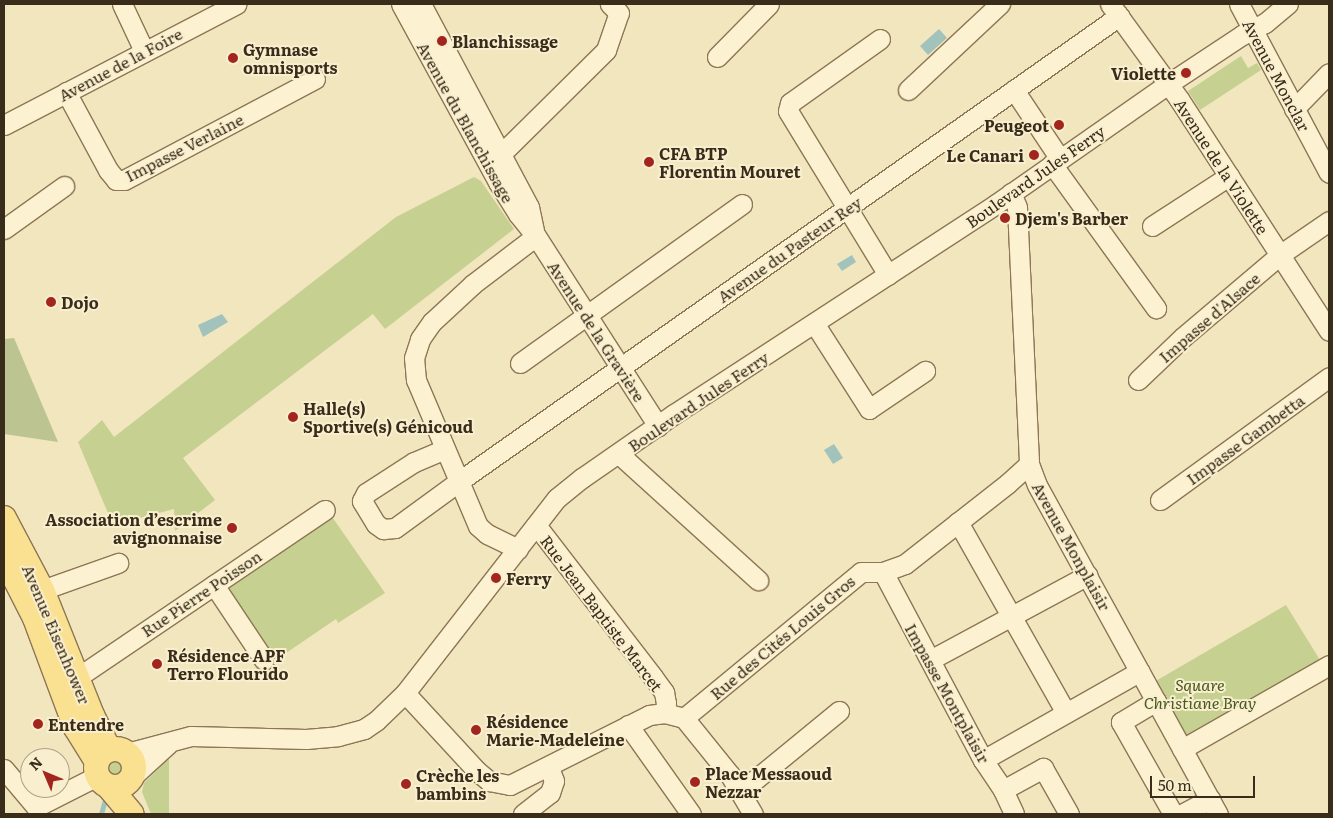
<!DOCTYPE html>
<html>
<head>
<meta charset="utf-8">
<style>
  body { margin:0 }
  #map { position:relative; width:1333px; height:818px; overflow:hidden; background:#f2e6be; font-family:Literata,serif }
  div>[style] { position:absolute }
  .green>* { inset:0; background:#c6d191 }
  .round { border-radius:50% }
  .cemetery>* { inset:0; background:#bcc591 }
  .water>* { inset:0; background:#a2c3bb }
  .stream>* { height:4.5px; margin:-2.25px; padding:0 2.25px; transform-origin:2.25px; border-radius:2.25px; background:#a2c3bb }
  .roads { filter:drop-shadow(1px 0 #8d7655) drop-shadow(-1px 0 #8d7655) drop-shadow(0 1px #8d7655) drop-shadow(0 -1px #8d7655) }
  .minor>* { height:19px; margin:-9.5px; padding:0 9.5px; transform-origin:9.5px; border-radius:9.5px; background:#fcf2d2 }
  .major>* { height:24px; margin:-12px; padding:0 12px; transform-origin:12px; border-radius:12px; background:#fae091 }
  .major>.ring { margin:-12px; padding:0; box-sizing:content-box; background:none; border:24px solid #fae091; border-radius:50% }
  .dots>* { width:14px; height:14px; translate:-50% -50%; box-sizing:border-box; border:2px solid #f9efce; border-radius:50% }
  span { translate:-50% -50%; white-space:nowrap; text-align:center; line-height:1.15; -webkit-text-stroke:4px #f9efce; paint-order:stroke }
  .poi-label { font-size:16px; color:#3a2c1b; font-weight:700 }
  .left { translate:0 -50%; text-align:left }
  .right { translate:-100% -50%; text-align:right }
  .street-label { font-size:16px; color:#3a2c1b }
  .park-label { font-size:16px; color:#47591f; font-style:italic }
  .frame { position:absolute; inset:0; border:5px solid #3a2c1b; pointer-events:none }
  .north { position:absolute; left:20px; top:748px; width:50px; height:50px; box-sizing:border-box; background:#f9efce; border:1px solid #ada186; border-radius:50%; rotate:315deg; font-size:14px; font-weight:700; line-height:20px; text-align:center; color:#3a2c1b }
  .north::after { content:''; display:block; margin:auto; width:18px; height:22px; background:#a2251e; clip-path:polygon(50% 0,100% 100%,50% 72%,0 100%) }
  .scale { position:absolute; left:1150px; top:776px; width:105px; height:22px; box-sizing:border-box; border:2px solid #3a2c1b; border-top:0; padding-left:6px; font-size:15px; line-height:18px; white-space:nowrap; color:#3a2c1b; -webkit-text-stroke:4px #f9efce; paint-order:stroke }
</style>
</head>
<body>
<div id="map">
  <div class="green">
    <div style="clip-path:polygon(1241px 56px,1248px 68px,1257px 63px,1261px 70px,1200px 110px,1188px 91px)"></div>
    <div style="clip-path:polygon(474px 177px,481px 181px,514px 229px,385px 329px,373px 314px,183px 458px,215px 500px,175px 531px,174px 509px,113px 525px,78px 442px,102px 420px,114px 437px,396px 217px)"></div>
    <div style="clip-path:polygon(328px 511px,385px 593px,338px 623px,336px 619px,273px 662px,222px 587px)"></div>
    <div style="clip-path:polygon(1286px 605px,1320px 660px,1188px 739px,1154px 682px)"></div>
    <div style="clip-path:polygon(169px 758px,169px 814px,151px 814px,142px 792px,144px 783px)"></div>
    <div class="round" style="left:106px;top:760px;width:16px;height:16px"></div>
  </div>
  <div class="cemetery">
    <div style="clip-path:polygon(14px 338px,58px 442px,4px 434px,4px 339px)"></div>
  </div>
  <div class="water">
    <div style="clip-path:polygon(939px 29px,947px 38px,928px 55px,920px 46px)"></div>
    <div style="clip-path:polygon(852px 255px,856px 262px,842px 271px,837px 264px)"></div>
    <div style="clip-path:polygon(222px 314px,228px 322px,203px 337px,198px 325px)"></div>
    <div style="clip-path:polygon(834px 444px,843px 458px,833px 464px,824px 450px)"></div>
  </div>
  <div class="stream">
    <div style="left:101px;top:814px;width:15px;rotate:-74deg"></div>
  </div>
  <div class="roads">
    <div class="minor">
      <div style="left:122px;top:4px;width:52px;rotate:64.9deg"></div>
      <div style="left:401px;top:4px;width:203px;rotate:61.4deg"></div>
      <div style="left:498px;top:182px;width:38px;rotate:58deg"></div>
      <div style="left:518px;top:214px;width:28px;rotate:51deg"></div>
      <div style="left:536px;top:236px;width:226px;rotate:57.3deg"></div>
      <div style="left:421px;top:4px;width:230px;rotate:62deg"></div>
      <div style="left:529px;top:207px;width:24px;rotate:78deg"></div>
      <div style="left:1110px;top:4px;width:117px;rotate:54deg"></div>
      <div style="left:1179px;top:99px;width:276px;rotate:57.1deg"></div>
      <div style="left:1239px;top:4px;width:191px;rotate:62deg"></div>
      <div style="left:880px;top:39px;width:110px;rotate:144.6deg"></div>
      <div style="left:790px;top:103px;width:8px;rotate:104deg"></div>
      <div style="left:788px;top:111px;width:192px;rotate:58.6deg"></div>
      <div style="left:717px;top:57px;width:74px;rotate:-45.5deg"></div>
      <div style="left:908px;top:90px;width:126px;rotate:-43.1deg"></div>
      <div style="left:1014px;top:90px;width:83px;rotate:56.3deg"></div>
      <div style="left:66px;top:92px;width:89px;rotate:61.7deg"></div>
      <div style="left:108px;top:170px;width:13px;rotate:51deg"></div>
      <div style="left:116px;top:180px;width:8px"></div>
      <div style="left:124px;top:180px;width:216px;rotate:-27.9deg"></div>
      <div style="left:1294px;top:109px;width:50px;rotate:-45.8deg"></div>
      <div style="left:4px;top:125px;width:262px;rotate:-27.5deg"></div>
      <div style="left:501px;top:154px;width:148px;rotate:-44.7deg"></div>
      <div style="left:606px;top:50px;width:39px;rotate:-71deg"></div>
      <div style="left:619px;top:13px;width:13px;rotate:-135deg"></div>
      <div style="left:1052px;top:164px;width:178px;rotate:54.2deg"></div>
      <div style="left:1011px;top:193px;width:15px;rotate:67deg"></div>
      <div style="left:1017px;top:207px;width:257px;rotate:87.3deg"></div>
      <div style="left:1029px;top:464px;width:22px;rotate:69deg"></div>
      <div style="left:1037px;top:485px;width:376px;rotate:61.2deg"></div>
      <div style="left:1152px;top:226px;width:92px;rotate:-33deg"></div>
      <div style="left:4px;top:229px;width:74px;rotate:-35.6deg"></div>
      <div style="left:814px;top:323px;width:102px;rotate:57.4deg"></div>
      <div style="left:869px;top:409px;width:68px;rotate:-34.2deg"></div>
      <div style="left:520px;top:363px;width:273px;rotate:-35.6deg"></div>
      <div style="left:1138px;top:380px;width:62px;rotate:-43.7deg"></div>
      <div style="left:1183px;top:337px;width:128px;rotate:-40.3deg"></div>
      <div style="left:1281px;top:254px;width:58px;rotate:-34.5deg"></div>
      <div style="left:445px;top:449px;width:34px;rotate:157deg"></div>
      <div style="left:414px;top:462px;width:57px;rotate:147.1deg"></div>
      <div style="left:366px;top:493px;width:9px;rotate:117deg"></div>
      <div style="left:362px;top:501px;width:27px;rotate:59deg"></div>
      <div style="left:376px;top:524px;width:9px;rotate:36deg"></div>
      <div style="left:383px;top:529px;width:12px;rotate:-5deg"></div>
      <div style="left:395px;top:528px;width:78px;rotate:-36.1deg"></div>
      <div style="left:458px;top:482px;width:809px;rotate:-35.18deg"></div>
      <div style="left:619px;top:454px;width:188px;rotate:42.2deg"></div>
      <div style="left:1160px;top:500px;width:209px;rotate:-36deg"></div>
      <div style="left:958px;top:522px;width:219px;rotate:60.5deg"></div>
      <div style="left:536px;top:525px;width:192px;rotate:52.4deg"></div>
      <div style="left:653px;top:677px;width:19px;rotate:54deg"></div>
      <div style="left:664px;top:692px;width:11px;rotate:80deg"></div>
      <div style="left:666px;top:703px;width:10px;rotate:96deg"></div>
      <div style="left:518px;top:549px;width:34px;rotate:-154deg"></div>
      <div style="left:487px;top:534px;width:12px;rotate:-138deg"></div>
      <div style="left:478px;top:526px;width:159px;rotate:-113deg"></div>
      <div style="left:416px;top:380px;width:22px;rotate:-95deg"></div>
      <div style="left:414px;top:358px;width:20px;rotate:-72deg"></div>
      <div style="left:420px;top:339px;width:21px;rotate:-55deg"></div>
      <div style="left:432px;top:322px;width:56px;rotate:-42.8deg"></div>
      <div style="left:473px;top:284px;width:79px;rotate:-37.3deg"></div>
      <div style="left:883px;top:572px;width:213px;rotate:62deg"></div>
      <div style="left:983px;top:760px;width:36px;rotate:56deg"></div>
      <div style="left:1003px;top:790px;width:26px;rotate:65deg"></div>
      <div style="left:214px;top:585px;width:90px;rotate:56.3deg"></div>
      <div style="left:42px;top:590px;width:81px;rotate:-19.6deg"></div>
      <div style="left:930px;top:660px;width:179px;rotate:-28.3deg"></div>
      <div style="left:78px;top:677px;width:298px;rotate:-34.1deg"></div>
      <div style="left:405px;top:693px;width:106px;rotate:47.3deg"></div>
      <div style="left:477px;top:771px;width:16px;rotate:40deg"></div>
      <div style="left:489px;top:781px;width:21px;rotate:11deg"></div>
      <div style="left:510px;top:785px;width:156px;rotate:-26.7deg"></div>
      <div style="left:649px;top:715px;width:16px;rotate:-7deg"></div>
      <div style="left:665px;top:713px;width:20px;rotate:15deg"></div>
      <div style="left:684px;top:718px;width:73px;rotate:51.1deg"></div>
      <div style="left:730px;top:775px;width:45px;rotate:59.5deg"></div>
      <div style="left:1156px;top:701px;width:41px;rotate:149deg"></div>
      <div style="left:1121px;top:722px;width:106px;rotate:60.5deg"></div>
      <div style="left:684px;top:718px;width:229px;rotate:-39.5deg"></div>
      <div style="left:861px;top:572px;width:22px"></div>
      <div style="left:883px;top:572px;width:23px;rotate:-20deg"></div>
      <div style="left:905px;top:564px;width:130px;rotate:-38.1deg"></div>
      <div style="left:1007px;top:484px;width:30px;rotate:-42deg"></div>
      <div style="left:628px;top:725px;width:109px;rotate:54.7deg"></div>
      <div style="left:1182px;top:749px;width:169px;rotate:-29.7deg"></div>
      <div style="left:127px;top:753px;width:66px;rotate:-14.9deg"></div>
      <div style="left:191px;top:736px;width:115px;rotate:1.5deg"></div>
      <div style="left:306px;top:739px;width:32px;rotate:-5deg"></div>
      <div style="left:338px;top:736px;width:27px;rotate:-15deg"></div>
      <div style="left:364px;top:729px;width:14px;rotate:-34deg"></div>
      <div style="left:376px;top:721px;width:40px;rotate:-44deg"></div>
      <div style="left:405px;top:693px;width:247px;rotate:-52.1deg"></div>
      <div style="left:557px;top:498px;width:32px;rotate:-39deg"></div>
      <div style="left:582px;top:478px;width:112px;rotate:-34.8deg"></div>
      <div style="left:674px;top:414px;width:384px;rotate:-33.1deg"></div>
      <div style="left:996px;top:204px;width:210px;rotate:-34.9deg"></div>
      <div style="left:1168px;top:84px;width:89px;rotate:-33.5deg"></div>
      <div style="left:1242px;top:35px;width:26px;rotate:-28deg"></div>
      <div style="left:1265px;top:23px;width:30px;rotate:-40deg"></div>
      <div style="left:983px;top:760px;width:180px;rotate:-29.5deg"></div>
      <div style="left:4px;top:769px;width:50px;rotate:49.9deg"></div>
      <div style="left:36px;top:807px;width:68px;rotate:-26.9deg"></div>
      <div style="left:132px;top:777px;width:49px;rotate:-42.5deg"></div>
      <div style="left:1003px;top:790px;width:46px;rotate:-28.8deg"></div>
      <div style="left:1043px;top:768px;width:53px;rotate:60.5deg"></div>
      <div style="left:740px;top:792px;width:128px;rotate:-39.3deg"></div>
      <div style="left:523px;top:814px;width:34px;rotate:-38deg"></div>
      <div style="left:550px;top:793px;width:13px;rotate:-72deg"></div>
      <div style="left:554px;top:781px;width:15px;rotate:-110deg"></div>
      <div style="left:1182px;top:814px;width:32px;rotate:-28deg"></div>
    </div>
    <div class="major">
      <div style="left:4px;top:518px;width:81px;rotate:62.2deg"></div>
      <div style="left:42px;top:590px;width:135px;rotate:68.2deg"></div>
      <div style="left:92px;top:715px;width:39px;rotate:64deg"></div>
      <div style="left:4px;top:557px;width:68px;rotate:63.1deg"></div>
      <div style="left:35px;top:618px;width:117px;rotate:69.6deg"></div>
      <div style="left:76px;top:728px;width:39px;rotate:58deg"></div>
      <div class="ring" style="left:96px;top:749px;width:14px;height:14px"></div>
      <div style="left:109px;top:787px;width:35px;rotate:50deg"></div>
    </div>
  </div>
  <div class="dots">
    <div style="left:442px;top:41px;background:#a2251e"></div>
    <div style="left:233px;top:58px;background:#a2251e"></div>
    <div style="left:1186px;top:73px;background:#a2251e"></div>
    <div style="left:1059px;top:125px;background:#a2251e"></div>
    <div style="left:1034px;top:155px;background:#a2251e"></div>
    <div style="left:649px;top:162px;background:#a2251e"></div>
    <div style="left:1005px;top:218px;background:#a2251e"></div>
    <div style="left:51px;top:302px;background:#a2251e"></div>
    <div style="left:293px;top:417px;background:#a2251e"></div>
    <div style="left:232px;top:528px;background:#a2251e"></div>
    <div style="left:496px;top:578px;background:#a2251e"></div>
    <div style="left:157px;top:664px;background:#a2251e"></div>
    <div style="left:38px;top:724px;background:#a2251e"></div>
    <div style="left:476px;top:730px;background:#a2251e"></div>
    <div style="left:695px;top:782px;background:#a2251e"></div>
    <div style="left:406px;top:784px;background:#a2251e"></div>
  </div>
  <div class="poi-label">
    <span class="left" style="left:452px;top:41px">Blanchissage</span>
    <span class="left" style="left:243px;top:58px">Gymnase<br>omnisports</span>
    <span class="right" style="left:1176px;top:73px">Violette</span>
    <span class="right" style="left:1049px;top:125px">Peugeot</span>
    <span class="left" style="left:659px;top:162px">CFA BTP<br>Florentin Mouret</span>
    <span class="right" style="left:1024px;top:155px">Le Canari</span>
    <span class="left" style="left:1015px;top:218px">Djem's Barber</span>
    <span class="left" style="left:61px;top:302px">Dojo</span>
    <span class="left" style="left:303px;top:417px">Halle(s)<br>Sportive(s) Génicoud</span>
    <span class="right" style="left:222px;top:528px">Association d’escrime<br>avignonnaise</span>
    <span class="left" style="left:506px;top:578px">Ferry</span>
    <span class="left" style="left:167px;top:664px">Résidence APF<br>Terro Flourido</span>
    <span class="left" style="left:486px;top:730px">Résidence<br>Marie-Madeleine</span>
    <span class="left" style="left:48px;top:724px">Entendre</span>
    <span class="left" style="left:705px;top:782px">Place Messaoud<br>Nezzar</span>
    <span class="left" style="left:416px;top:784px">Crèche les<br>bambins</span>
  </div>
  <div class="street-label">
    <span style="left:120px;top:64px;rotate:-28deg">Avenue de la Foire</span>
    <span style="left:1277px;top:75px;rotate:62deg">Avenue Monclar</span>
    <span style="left:466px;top:122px;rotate:61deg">Avenue du Blanchissage</span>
    <span style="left:184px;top:147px;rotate:-27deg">Impasse Verlaine</span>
    <span style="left:1222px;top:166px;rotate:57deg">Avenue de la Violette</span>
    <span style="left:1035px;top:176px;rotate:-35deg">Boulevard Jules Ferry</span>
    <span style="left:789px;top:249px;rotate:-35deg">Avenue du Pasteur Rey</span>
    <span style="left:1209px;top:317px;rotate:-41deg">Impasse d'Alsace</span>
    <span style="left:597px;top:331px;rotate:57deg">Avenue de la Gravière</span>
    <span style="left:698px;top:401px;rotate:-34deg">Boulevard Jules Ferry</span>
    <span style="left:1245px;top:439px;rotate:-36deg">Impasse Gambetta</span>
    <span style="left:1072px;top:546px;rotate:61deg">Avenue Monplaisir</span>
    <span style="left:201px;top:593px;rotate:-34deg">Rue Pierre Poisson</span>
    <span style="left:602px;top:613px;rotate:53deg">Rue Jean Baptiste Marcet</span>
    <span style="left:57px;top:634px;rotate:67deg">Avenue Eisenhower</span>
    <span style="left:782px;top:637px;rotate:-40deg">Rue des Cités Louis Gros</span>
    <span style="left:948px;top:693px;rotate:61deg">Impasse Montplaisir</span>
  </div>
  <div class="park-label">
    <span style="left:1200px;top:693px">Square<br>Christiane Bray</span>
  </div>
  <div class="frame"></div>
  <div class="north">N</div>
  <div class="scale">50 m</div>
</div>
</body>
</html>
